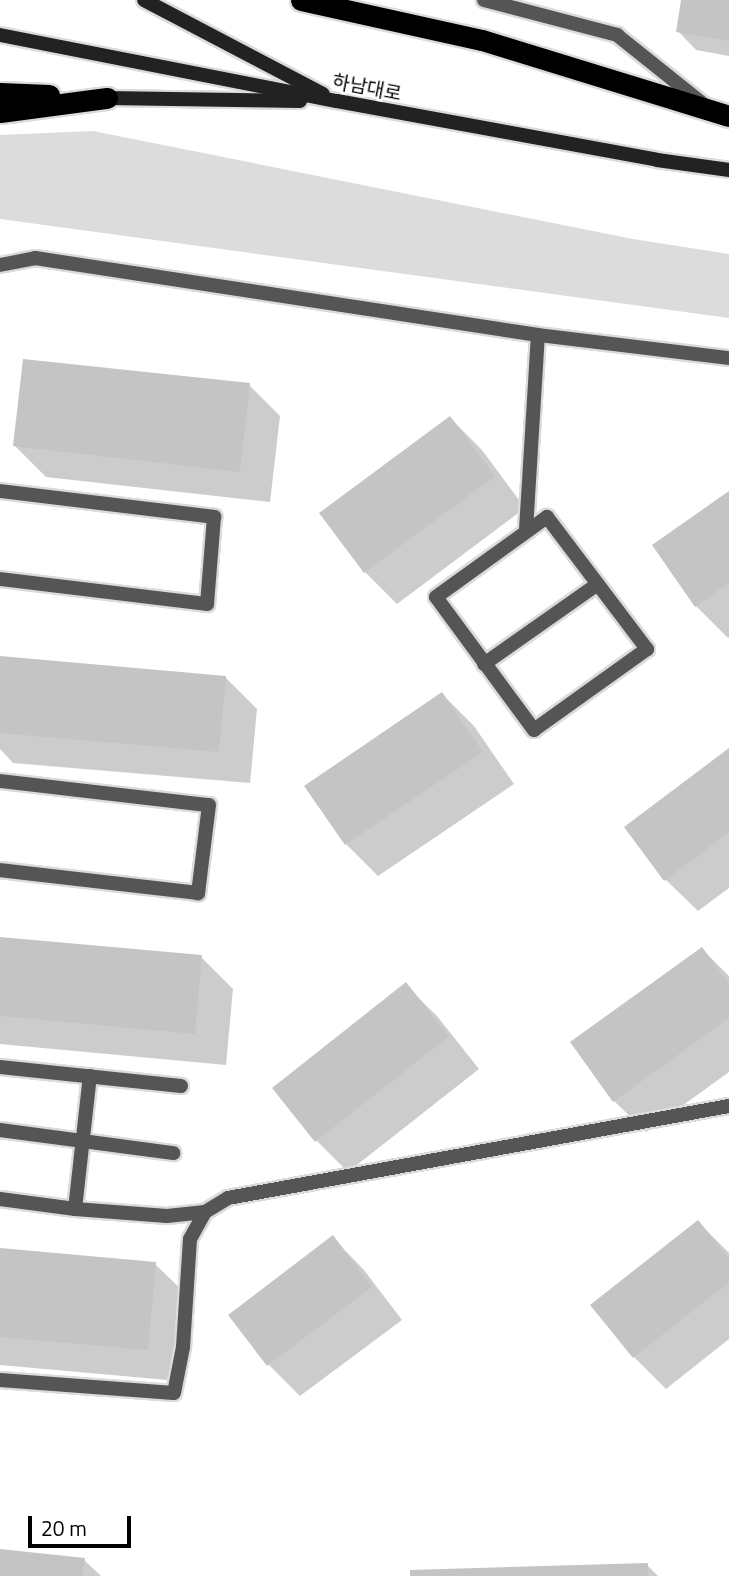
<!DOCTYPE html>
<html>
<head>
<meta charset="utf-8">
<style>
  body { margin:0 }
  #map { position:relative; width:729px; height:1576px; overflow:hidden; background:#fff; font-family:"Titillium Web","Noto Sans KR",sans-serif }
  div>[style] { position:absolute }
  .green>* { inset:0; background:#dcdcdc }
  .shadow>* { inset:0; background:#0003 }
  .building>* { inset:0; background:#c4c4c4 }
  .roads { filter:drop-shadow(2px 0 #dbdbdb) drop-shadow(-2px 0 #dbdbdb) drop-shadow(0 2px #dbdbdb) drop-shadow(0 -2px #dbdbdb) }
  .lane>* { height:14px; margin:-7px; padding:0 7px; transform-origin:7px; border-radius:7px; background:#555 }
  .street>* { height:14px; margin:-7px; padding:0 7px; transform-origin:7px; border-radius:7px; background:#555 }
  .secondary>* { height:14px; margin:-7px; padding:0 7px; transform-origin:7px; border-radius:7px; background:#222 }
  .highway>* { height:21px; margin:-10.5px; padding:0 10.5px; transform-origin:10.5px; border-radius:10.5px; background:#000 }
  span { translate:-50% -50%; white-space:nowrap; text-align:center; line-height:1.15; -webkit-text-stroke:5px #fff; paint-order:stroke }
  .street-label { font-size:19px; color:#000 }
  .scale { position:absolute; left:28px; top:1516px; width:103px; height:32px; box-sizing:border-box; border:4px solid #000; border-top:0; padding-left:9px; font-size:21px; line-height:24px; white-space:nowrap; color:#000; -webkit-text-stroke:5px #fff; paint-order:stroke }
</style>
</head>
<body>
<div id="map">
  <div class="green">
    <div style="clip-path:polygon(93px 131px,633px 239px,729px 254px,729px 318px,0 219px,0 135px)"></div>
  </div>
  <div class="shadow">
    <div style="clip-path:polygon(683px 0,729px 0,729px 56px,696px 50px,678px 31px)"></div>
    <div style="clip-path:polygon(249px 385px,280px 416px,270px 502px,46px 477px,15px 446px)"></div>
    <div style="clip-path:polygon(450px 418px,482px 450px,525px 508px,397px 604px,365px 572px)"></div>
    <div style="clip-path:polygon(729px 493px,729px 637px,728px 638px,696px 606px)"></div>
    <div style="clip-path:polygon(0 658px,225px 677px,257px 709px,250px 783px,13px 763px,0 749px)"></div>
    <div style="clip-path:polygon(442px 694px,474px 726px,514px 784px,378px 876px,346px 844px)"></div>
    <div style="clip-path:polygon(729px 750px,729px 888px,698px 911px,666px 880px,626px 827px)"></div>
    <div style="clip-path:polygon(0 939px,201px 957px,233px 989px,226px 1065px,0 1044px)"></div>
    <div style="clip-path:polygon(702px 949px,729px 976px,729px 1072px,646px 1132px,614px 1101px)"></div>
    <div style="clip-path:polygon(405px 985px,437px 1016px,479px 1069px,348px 1172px,316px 1140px)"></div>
    <div style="clip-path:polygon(698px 1222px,729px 1253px,729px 1339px,666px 1389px,634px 1357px,593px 1305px)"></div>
    <div style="clip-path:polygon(333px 1238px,364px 1270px,402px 1320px,300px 1396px,268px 1364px)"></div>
    <div style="clip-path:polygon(0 1250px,155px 1264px,187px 1295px,179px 1381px,0 1365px)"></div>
    <div style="clip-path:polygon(0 1551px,84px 1560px,101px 1576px,0 1576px)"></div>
    <div style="clip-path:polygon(647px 1565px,658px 1576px,412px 1576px)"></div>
  </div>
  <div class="building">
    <div style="clip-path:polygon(681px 0,729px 0,729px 41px,676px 32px)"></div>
    <div style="clip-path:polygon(23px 359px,250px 383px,240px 472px,13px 446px)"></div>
    <div style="clip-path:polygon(450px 416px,495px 476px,364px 573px,319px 513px)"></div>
    <div style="clip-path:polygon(729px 491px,729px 583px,695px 607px,652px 545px)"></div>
    <div style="clip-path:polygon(0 656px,226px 676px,219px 752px,0 733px)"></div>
    <div style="clip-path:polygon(442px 692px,483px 752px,345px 845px,304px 786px)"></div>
    <div style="clip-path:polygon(729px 748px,729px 832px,664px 881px,624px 827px)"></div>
    <div style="clip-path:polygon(0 937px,202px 955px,195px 1034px,0 1016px)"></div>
    <div style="clip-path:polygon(702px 947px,729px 984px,729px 1018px,613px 1102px,570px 1042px)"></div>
    <div style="clip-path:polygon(406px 982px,449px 1036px,315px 1142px,272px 1088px)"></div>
    <div style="clip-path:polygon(698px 1220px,729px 1258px,729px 1282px,633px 1358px,590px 1305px)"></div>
    <div style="clip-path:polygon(333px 1235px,372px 1287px,267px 1366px,228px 1315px)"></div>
    <div style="clip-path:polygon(0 1248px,156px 1262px,148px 1350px,0 1337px)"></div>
    <div style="clip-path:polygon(0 1549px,85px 1558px,83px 1576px,0 1576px)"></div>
    <div style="clip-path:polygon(648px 1563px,648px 1576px,410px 1576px,410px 1570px)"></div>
  </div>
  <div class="roads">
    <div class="lane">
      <div style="left:0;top:265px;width:36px;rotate:-11deg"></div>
      <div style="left:35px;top:258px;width:509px;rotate:8.7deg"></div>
      <div style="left:538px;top:335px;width:192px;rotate:6.9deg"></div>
      <div style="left:0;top:491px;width:216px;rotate:6.9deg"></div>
      <div style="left:214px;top:517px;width:87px;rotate:94.6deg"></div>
      <div style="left:207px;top:604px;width:209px;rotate:-173.1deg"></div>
      <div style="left:547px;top:517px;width:166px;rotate:52.9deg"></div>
      <div style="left:647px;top:649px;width:139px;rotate:144.4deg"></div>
      <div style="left:534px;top:730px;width:165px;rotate:-126.4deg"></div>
      <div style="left:436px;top:597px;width:137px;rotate:-35.8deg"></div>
      <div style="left:526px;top:530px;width:195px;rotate:-86.5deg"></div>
      <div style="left:484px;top:664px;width:139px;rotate:-35.1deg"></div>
      <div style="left:0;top:781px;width:210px;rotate:6.6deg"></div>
      <div style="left:209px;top:805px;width:89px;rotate:97.1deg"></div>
      <div style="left:198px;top:893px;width:199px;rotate:-173.4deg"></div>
      <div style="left:0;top:1067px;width:182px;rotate:6deg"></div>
      <div style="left:0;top:1130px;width:175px;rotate:7.6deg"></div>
      <div style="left:0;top:1199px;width:76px;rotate:7.6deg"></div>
      <div style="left:75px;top:1209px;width:92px;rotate:4.4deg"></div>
      <div style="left:167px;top:1216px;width:38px;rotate:-6deg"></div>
      <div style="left:75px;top:1209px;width:134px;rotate:-83.6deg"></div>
      <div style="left:0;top:1380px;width:174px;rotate:4.3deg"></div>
      <div style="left:174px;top:1393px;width:47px;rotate:-78.9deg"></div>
      <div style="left:183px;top:1347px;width:108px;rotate:-86.3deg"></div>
      <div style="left:190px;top:1239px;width:31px;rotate:-61deg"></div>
      <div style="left:205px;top:1212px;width:27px;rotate:-31deg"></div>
      <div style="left:228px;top:1198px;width:509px;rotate:-10.41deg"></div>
    </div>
    <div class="street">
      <div style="left:484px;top:0;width:138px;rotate:14.7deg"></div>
      <div style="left:617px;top:35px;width:110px;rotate:38.7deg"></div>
    </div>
    <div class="secondary">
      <div style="left:144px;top:0;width:202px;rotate:27.7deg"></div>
      <div style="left:0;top:35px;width:343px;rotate:11.1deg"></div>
      <div style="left:337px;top:101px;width:325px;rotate:10.4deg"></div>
      <div style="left:657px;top:160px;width:73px;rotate:7.9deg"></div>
      <div style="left:107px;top:98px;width:193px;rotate:0.9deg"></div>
    </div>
    <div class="highway">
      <div style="left:301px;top:0;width:185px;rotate:12.5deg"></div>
      <div style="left:482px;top:40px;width:258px;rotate:17.1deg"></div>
      <div style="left:0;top:93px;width:49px;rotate:2.3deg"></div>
      <div style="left:0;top:112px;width:108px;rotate:-7.5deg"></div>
    </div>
  </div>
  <div class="street-label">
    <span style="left:367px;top:87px;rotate:11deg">하남대로</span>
  </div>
  <div class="scale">20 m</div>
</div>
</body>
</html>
